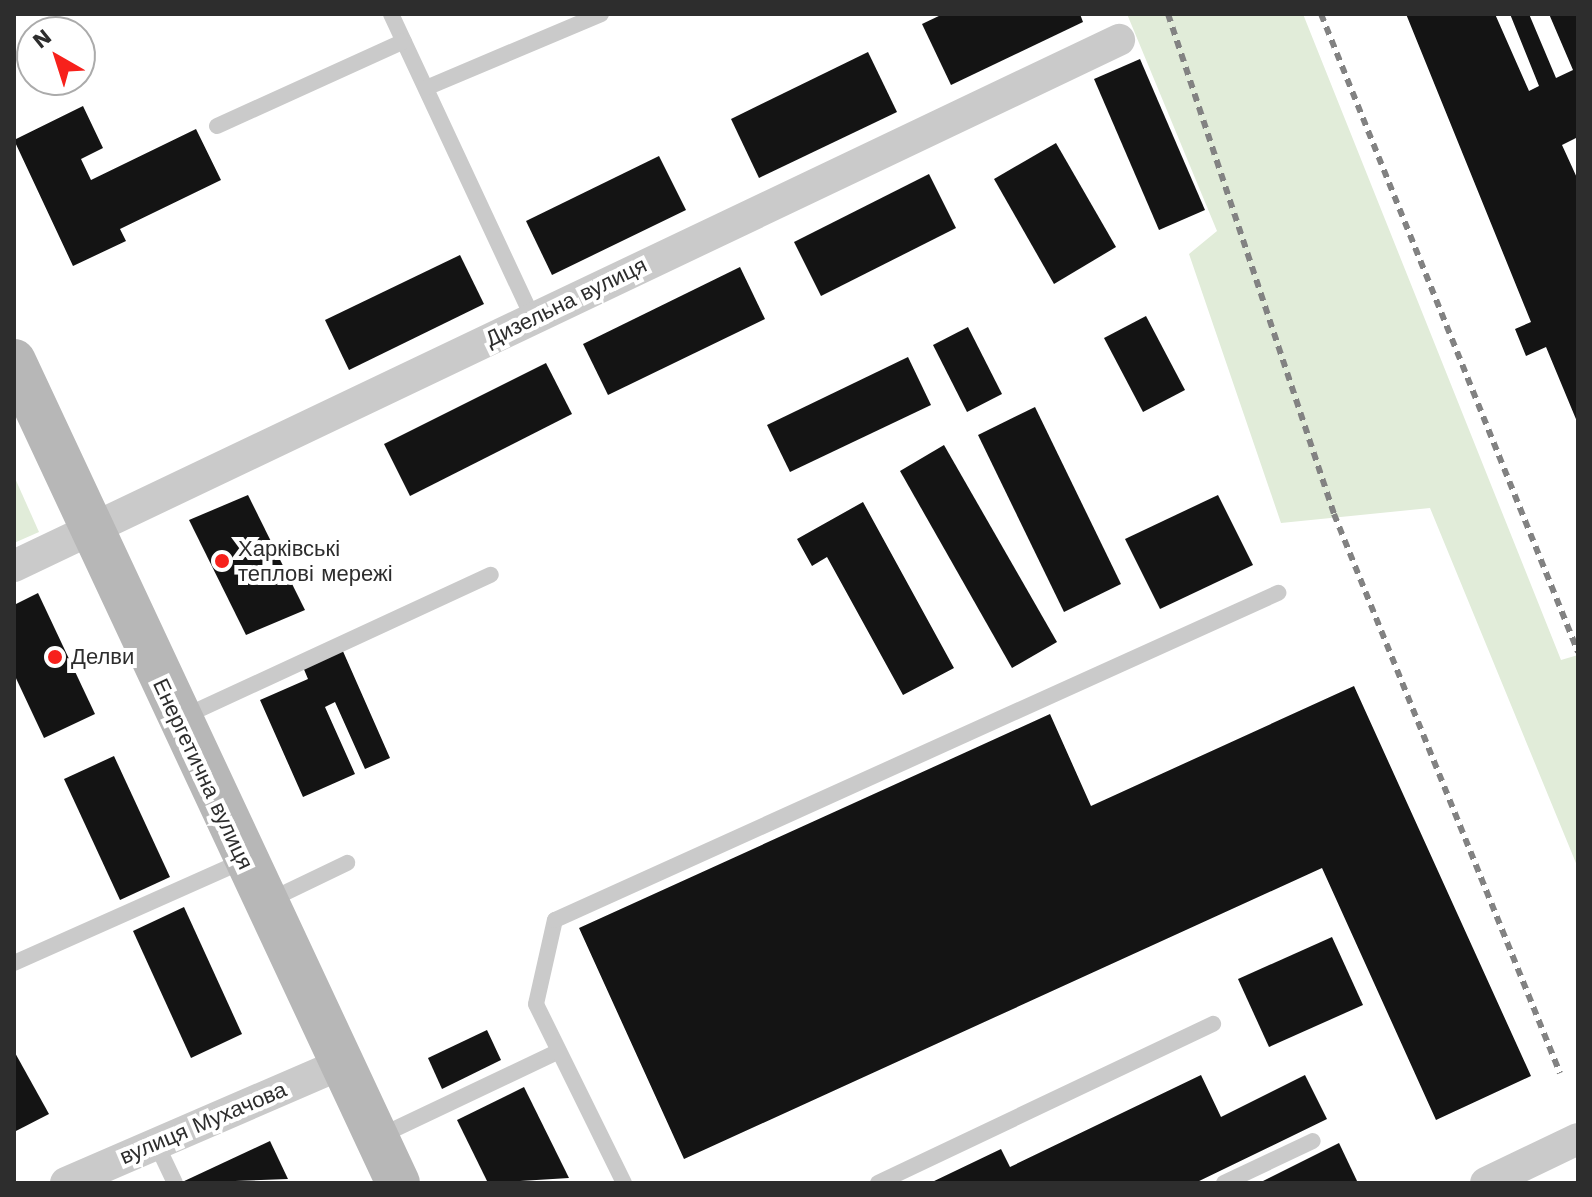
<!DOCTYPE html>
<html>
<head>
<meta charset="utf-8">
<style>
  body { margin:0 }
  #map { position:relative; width:1592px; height:1197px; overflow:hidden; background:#fff; font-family:"Work Sans",sans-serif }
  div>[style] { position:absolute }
  .green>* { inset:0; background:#e1ecd9 }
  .building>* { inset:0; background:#141414 }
  .lane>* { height:16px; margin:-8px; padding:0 8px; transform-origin:8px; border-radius:8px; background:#cacaca }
  .street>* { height:32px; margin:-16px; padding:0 16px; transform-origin:16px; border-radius:16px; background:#cacaca }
  .secondary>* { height:44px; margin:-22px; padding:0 22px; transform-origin:22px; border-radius:22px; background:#b7b7b7 }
  .rail>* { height:6px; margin-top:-3px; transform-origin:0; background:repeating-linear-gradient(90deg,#828282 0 8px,transparent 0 14px) }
  .dots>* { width:22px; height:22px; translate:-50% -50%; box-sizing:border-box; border:4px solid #fff; border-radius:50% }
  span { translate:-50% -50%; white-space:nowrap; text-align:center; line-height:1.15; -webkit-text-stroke:8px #fff; paint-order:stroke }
  .street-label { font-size:22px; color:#2d2d2d }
  .poi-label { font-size:22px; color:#2d2d2d }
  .left { translate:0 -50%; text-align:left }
  .frame { position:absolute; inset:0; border:16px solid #2d2d2d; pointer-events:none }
  .north { position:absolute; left:16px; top:16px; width:80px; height:80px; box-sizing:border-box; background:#fff; border:2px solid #ababab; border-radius:50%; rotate:321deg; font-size:22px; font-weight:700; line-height:32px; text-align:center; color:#2d2d2d }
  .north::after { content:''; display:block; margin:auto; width:28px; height:36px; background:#f7211c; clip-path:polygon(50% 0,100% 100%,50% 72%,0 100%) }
</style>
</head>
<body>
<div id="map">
  <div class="green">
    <div style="clip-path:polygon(1127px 14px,1303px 14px,1561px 660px,1578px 655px,1578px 868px,1430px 508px,1281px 523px,1189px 254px,1217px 231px)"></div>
    <div style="clip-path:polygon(14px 476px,39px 532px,14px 543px)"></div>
  </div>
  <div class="building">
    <div style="clip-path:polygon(943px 14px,1080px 14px,1083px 22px,951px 85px,922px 24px)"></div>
    <div style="clip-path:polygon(1406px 14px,1495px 14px,1529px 91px,1539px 86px,1510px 14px,1529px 14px,1556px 78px,1573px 70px,1549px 14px,1578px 14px,1578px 137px,1562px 145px,1578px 180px,1578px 424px,1546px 347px,1526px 356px,1515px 329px,1531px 322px)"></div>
    <div style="clip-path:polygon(868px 52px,897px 112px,759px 178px,731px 119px)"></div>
    <div style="clip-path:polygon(1140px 59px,1205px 210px,1159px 230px,1094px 79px)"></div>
    <div style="clip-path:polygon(83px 106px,103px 148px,81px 159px,91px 180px,196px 129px,221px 180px,120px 229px,126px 241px,73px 266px,14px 140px)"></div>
    <div style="clip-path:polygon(1056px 143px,1116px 247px,1054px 284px,994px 179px)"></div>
    <div style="clip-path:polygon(659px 156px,686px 210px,552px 275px,526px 221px)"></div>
    <div style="clip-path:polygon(929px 174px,956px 228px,821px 296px,794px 242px)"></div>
    <div style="clip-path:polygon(460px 255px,484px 304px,349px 370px,325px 320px)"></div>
    <div style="clip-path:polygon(740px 267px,765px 319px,608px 395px,583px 344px)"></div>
    <div style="clip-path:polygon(1146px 316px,1185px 390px,1143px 412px,1104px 338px)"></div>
    <div style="clip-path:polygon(968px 327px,1002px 394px,967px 412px,933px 345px)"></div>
    <div style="clip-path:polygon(908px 357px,931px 405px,790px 472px,767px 425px)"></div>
    <div style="clip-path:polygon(546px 363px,572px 414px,410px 496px,384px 444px)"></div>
    <div style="clip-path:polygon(1035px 407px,1121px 584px,1064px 612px,978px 435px)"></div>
    <div style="clip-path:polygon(944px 445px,1057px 642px,1012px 668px,900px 471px)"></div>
    <div style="clip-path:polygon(248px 495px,305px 610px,246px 635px,189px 520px)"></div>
    <div style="clip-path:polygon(1218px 495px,1253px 565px,1160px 609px,1125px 539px)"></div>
    <div style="clip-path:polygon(863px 502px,954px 668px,903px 695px,827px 557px,812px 566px,797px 539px)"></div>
    <div style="clip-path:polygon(38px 593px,95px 714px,44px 738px,14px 674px,14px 605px)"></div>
    <div style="clip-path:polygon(342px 649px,390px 758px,365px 769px,335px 702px,325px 707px,355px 774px,303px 797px,260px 700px,308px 679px,303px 667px)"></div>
    <div style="clip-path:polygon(1354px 686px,1531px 1076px,1436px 1120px,1322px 868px,684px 1159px,579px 928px,1050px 714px,1091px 806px)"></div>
    <div style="clip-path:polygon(114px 756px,170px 877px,120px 900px,64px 779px)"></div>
    <div style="clip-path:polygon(184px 907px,242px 1034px,191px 1058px,133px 931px)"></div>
    <div style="clip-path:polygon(1332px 937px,1363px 1005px,1269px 1047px,1238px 979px)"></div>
    <div style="clip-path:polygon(487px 1030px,501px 1060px,442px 1089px,428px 1058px)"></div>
    <div style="clip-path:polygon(14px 1051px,49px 1114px,14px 1132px)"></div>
    <div style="clip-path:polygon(1201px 1075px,1221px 1117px,1305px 1075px,1327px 1119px,1195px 1183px,930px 1183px,1001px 1149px,1010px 1167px)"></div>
    <div style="clip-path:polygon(524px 1087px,569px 1178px,488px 1183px,457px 1120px)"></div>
    <div style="clip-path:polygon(270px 1141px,288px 1179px,180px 1183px)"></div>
    <div style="clip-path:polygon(1339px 1143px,1358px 1183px,1259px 1183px)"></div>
  </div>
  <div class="lane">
    <div style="left:391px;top:14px;width:334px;rotate:65deg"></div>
    <div style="left:426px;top:88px;width:190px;rotate:-22.9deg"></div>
    <div style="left:217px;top:126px;width:205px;rotate:-24.4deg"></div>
    <div style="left:183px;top:717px;width:339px;rotate:-24.8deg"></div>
    <div style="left:268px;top:901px;width:88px;rotate:-25.7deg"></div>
    <div style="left:14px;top:963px;width:251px;rotate:-24deg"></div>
    <div style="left:378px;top:1137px;width:200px;rotate:-25.4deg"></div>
    <div style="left:156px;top:1143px;width:44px;rotate:64.6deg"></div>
    <div style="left:624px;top:1183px;width:199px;rotate:-116.2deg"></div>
    <div style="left:536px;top:1004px;width:86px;rotate:-77.3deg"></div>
    <div style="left:555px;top:920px;width:794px;rotate:-24.34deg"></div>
    <div style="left:878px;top:1183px;width:371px;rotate:-25.4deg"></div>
    <div style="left:1224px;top:1183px;width:98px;rotate:-25.3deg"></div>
  </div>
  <div class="street">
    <div style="left:14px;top:566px;width:1224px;rotate:-25.46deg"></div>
    <div style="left:66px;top:1183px;width:300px;rotate:-23.4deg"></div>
    <div style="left:1486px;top:1183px;width:102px;rotate:-25.6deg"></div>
  </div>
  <div class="secondary">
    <div style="left:14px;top:361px;width:907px;rotate:64.96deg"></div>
  </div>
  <div class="rail">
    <div style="left:1168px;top:14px;width:527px;rotate:71.63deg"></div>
    <div style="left:1334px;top:514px;width:603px;rotate:67.99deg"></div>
    <div style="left:1321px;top:14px;width:688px;rotate:68.06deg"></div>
  </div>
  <div class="dots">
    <div style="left:222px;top:561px;background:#f7211c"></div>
    <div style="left:55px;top:657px;background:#f7211c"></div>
  </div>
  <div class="street-label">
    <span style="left:566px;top:302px;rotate:-26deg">Дизельна вулиця</span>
    <span style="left:203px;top:774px;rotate:65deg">Енергетична вулиця</span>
    <span style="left:203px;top:1123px;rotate:-23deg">вулиця Мухачова</span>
  </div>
  <div class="poi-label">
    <span class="left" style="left:238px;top:561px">Харківські<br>теплові мережі</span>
    <span class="left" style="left:71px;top:657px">Делви</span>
  </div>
  <div class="frame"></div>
  <div class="north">N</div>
</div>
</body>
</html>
